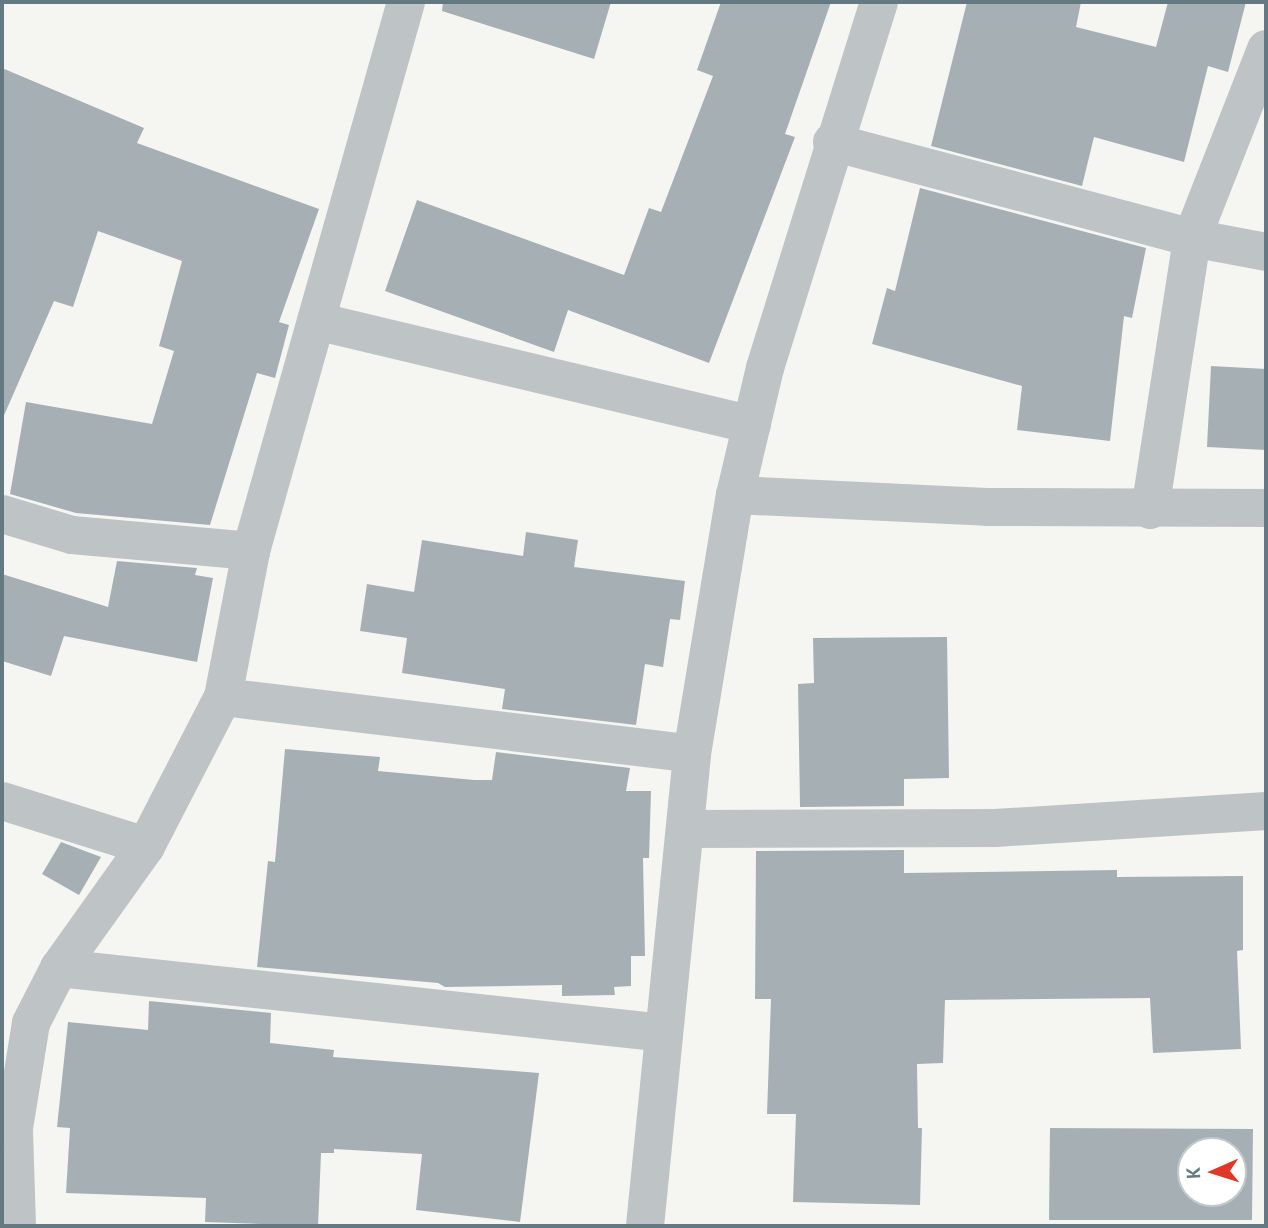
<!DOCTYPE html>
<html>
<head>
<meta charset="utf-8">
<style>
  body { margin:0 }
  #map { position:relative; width:1268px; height:1228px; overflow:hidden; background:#f5f5f1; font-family:"PT Sans",sans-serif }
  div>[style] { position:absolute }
  .building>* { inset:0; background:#a6b0b4 }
  .minor>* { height:38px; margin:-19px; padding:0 19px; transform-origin:19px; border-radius:19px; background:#bec3c5 }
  span { translate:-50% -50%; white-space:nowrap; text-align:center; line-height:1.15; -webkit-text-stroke:7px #fff; paint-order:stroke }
  .frame { position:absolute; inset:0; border:4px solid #647982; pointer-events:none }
  .north { position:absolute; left:1177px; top:1137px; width:70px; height:70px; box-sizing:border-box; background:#fff; border:2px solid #c1c9cd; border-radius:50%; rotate:267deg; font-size:19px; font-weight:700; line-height:28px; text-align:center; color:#647982 }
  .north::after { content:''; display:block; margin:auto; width:24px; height:32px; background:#e03827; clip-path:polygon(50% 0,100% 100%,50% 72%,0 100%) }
</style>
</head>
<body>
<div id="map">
  <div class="building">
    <div style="clip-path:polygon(443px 2px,611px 2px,594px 59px,442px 11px)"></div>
    <div style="clip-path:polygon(721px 2px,831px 2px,785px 134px,795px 137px,709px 363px,568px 310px,554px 352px,385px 291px,417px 200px,624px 275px,649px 208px,661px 212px,713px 76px,697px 70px)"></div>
    <div style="clip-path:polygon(967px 2px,1081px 2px,1076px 27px,1156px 47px,1168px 2px,1246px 2px,1228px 72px,1208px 66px,1184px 162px,1094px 137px,1082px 186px,931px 146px)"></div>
    <div style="clip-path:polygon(2px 68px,144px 128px,137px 143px,319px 209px,279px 322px,289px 325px,275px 378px,257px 373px,210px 525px,76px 513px,10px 494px,26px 402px,152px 424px,174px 351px,159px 346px,182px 261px,98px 231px,73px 307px,54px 301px,2px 420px)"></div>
    <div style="clip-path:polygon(920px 188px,1146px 248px,1132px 318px,1124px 316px,1110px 441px,1017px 430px,1022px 386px,872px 344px,887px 288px,895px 291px)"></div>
    <div style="clip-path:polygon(1211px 366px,1266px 369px,1266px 450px,1207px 447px)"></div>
    <div style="clip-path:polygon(526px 532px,578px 540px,574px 567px,685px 581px,680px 620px,670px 619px,663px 667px,645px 664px,636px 725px,502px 709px,505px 689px,402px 673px,407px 638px,360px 631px,367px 584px,414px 592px,422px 540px,523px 556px)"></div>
    <div style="clip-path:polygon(117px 561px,197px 568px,195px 575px,213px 578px,197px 662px,64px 636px,51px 676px,2px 661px,2px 574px,108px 607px)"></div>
    <div style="clip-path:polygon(947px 637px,949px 778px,904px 779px,904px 806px,800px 807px,798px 684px,814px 683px,813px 638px)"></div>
    <div style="clip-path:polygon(285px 749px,380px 757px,378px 771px,474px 780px,492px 780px,496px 752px,630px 768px,626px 791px,651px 791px,649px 858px,643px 858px,645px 956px,631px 956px,631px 986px,614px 987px,615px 995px,562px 996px,562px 985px,445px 987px,438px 983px,257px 967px,268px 861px,275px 862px)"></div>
    <div style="clip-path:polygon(61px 842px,101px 857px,79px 895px,42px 874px)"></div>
    <div style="clip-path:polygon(904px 850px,904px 873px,1117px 870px,1117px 877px,1243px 876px,1243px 950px,1237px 951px,1241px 1049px,1153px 1053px,1150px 998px,945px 1000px,943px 1063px,917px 1064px,918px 1128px,922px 1128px,920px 1205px,793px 1202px,796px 1114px,767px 1114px,771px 999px,755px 999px,756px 851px)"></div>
    <div style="clip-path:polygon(149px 1001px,271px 1013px,270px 1043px,334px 1050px,333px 1057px,539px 1073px,520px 1222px,416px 1210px,422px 1154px,334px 1149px,334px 1153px,321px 1153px,318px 1226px,205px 1222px,206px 1198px,66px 1193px,70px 1128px,57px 1127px,68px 1022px,148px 1030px)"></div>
    <div style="clip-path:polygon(evenodd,1050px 1128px,1253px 1129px,1252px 1220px,1049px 1220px,1050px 1128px,1191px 1151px,1233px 1151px,1233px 1193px,1191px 1193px,1191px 1151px)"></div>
  </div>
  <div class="minor">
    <div style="left:832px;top:142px;width:373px;rotate:14.9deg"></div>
    <div style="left:1192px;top:238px;width:75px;rotate:10.7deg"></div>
    <div style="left:316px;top:321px;width:448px;rotate:13.4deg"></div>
    <div style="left:735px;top:495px;width:252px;rotate:2.7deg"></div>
    <div style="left:987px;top:507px;width:279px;rotate:0.2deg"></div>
    <div style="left:1150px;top:510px;width:275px;rotate:-81.2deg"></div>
    <div style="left:1192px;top:238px;width:203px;rotate:-68.6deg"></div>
    <div style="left:2px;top:514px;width:73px;rotate:16.7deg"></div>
    <div style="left:72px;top:535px;width:180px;rotate:5.1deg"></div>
    <div style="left:223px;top:697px;width:472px;rotate:6.9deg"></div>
    <div style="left:2px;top:801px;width:151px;rotate:17.4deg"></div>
    <div style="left:685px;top:829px;width:310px;rotate:-0.2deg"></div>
    <div style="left:995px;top:828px;width:272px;rotate:-3.6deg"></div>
    <div style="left:59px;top:968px;width:608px;rotate:6.13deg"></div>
    <div style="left:17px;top:1226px;width:98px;rotate:-91.8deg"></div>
    <div style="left:14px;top:1128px;width:106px;rotate:-80.8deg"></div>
    <div style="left:31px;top:1023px;width:62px;rotate:-63deg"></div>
    <div style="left:59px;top:968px;width:150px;rotate:-54.5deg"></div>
    <div style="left:146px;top:846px;width:168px;rotate:-62.7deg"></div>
    <div style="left:223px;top:697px;width:149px;rotate:-79.1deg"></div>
    <div style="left:251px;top:551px;width:570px;rotate:-74.23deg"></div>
    <div style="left:645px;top:1226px;width:474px;rotate:-84.3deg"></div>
    <div style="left:692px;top:754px;width:263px;rotate:-80.6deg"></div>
    <div style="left:735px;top:495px;width:130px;rotate:-76.7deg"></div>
    <div style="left:765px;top:368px;width:383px;rotate:-72.7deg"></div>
  </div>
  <div class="frame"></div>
  <div class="north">K</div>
</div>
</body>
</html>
